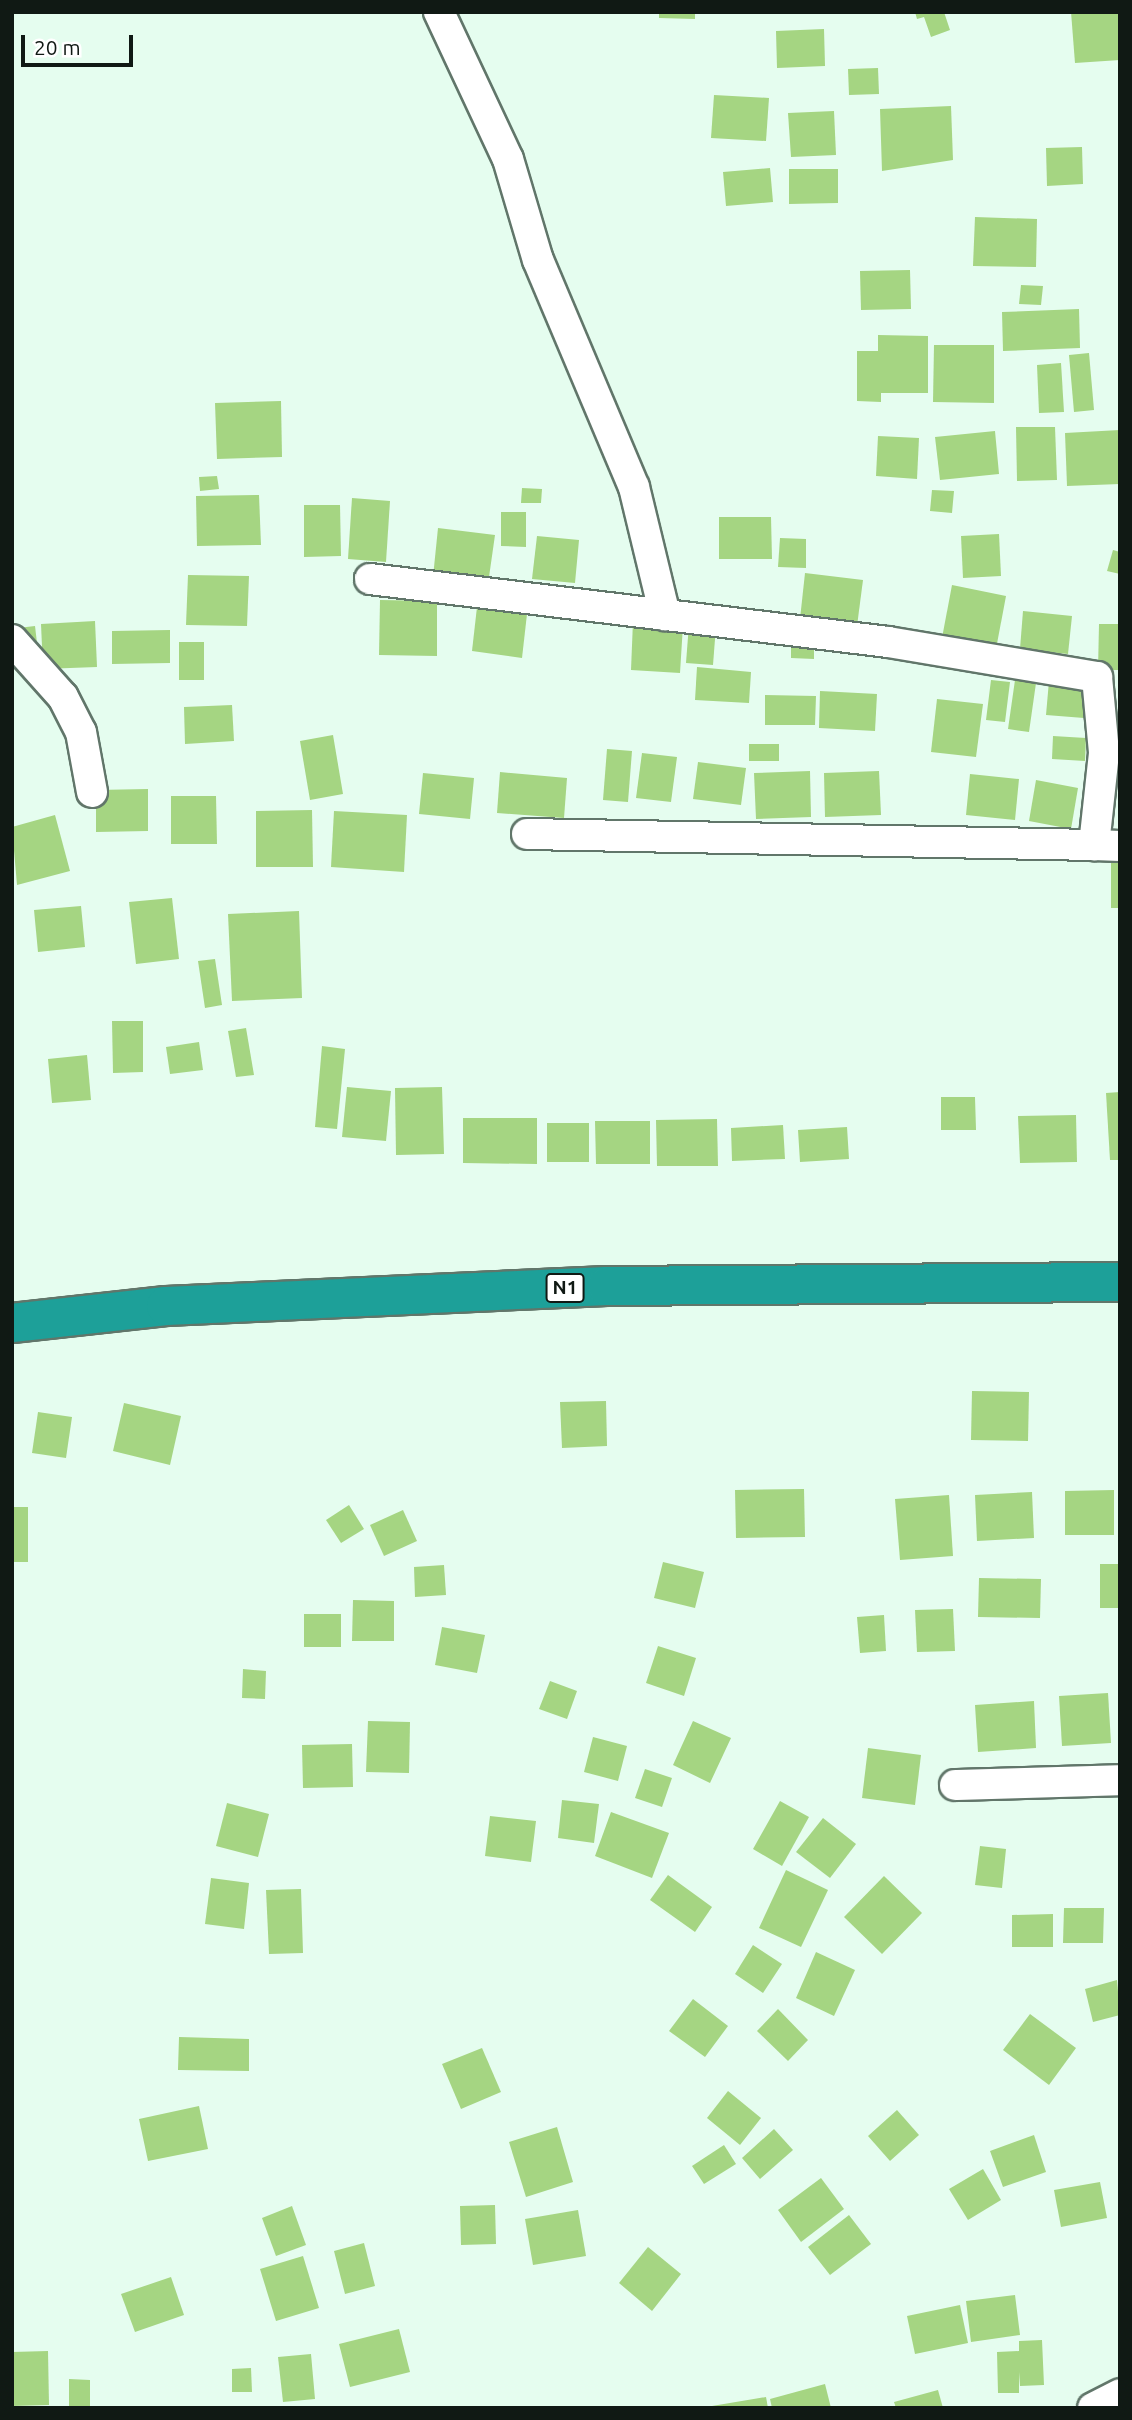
<!DOCTYPE html>
<html>
<head>
<meta charset="utf-8">
<style>
  body { margin:0 }
  #map { position:relative; width:1132px; height:2420px; overflow:hidden; background:#e5fdef; font-family:Ubuntu,sans-serif }
  div>[style] { position:absolute }
  .building>* { inset:0; background:#a5d582 }
  .roads { filter:drop-shadow(2px 0 #61766a) drop-shadow(-2px 0 #61766a) drop-shadow(0 2px #61766a) drop-shadow(0 -2px #61766a) }
  .street>* { height:30px; margin:-15px; padding:0 15px; transform-origin:15px; border-radius:15px; background:#fff }
  .highway>* { height:38px; margin:-19px; padding:0 19px; transform-origin:19px; border-radius:19px; background:#1da099 }
  span { translate:-50% -50%; white-space:nowrap; text-align:center; line-height:1.15; -webkit-text-stroke:7px #fff; paint-order:stroke }
  .shield-label span { padding:2px 5px; background:#fff; border:2px solid; border-radius:5px; -webkit-text-stroke-width:0 }
  .shield-label { font-size:19px; color:#101914; font-weight:700 }
  .frame { position:absolute; inset:0; border:14px solid #101914; pointer-events:none }
  .scale { position:absolute; left:21px; top:35px; width:112px; height:32px; box-sizing:border-box; border:4px solid #101914; border-top:0; padding-left:9px; font-size:21px; line-height:24px; white-space:nowrap; color:#101914; -webkit-text-stroke:5px #fff; paint-order:stroke }
</style>
</head>
<body>
<div id="map">
  <div class="building">
    <div style="clip-path:polygon(659px 12px,695px 12px,695px 19px,659px 18px)"></div>
    <div style="clip-path:polygon(915px 12px,944px 12px,950px 30px,931px 37px,924px 17px,917px 19px)"></div>
    <div style="clip-path:polygon(1071px 12px,1120px 12px,1120px 60px,1075px 63px)"></div>
    <div style="clip-path:polygon(824px 29px,825px 66px,777px 68px,776px 31px)"></div>
    <div style="clip-path:polygon(878px 68px,879px 94px,849px 95px,848px 69px)"></div>
    <div style="clip-path:polygon(714px 95px,769px 98px,766px 141px,711px 138px)"></div>
    <div style="clip-path:polygon(951px 106px,953px 160px,882px 171px,880px 109px)"></div>
    <div style="clip-path:polygon(834px 111px,836px 155px,791px 157px,788px 113px)"></div>
    <div style="clip-path:polygon(1082px 147px,1083px 184px,1047px 186px,1046px 148px)"></div>
    <div style="clip-path:polygon(770px 168px,773px 202px,726px 206px,723px 172px)"></div>
    <div style="clip-path:polygon(789px 169px,838px 169px,838px 203px,789px 204px)"></div>
    <div style="clip-path:polygon(975px 217px,1037px 219px,1036px 267px,973px 266px)"></div>
    <div style="clip-path:polygon(910px 270px,911px 309px,861px 310px,860px 271px)"></div>
    <div style="clip-path:polygon(1021px 285px,1043px 286px,1041px 305px,1019px 304px)"></div>
    <div style="clip-path:polygon(1079px 309px,1080px 348px,1003px 351px,1002px 312px)"></div>
    <div style="clip-path:polygon(878px 335px,928px 336px,928px 393px,881px 393px,881px 402px,857px 401px,857px 351px,878px 351px)"></div>
    <div style="clip-path:polygon(934px 345px,994px 345px,994px 403px,933px 402px)"></div>
    <div style="clip-path:polygon(1089px 353px,1094px 410px,1074px 412px,1069px 355px)"></div>
    <div style="clip-path:polygon(1061px 363px,1064px 412px,1039px 413px,1037px 365px)"></div>
    <div style="clip-path:polygon(281px 401px,282px 457px,217px 459px,215px 403px)"></div>
    <div style="clip-path:polygon(1016px 427px,1055px 427px,1057px 480px,1017px 481px)"></div>
    <div style="clip-path:polygon(1120px 430px,1120px 484px,1067px 486px,1065px 433px)"></div>
    <div style="clip-path:polygon(995px 431px,999px 474px,940px 480px,935px 437px)"></div>
    <div style="clip-path:polygon(878px 436px,919px 438px,917px 479px,876px 476px)"></div>
    <div style="clip-path:polygon(217px 476px,219px 489px,200px 491px,199px 477px)"></div>
    <div style="clip-path:polygon(522px 488px,542px 489px,541px 503px,521px 503px)"></div>
    <div style="clip-path:polygon(932px 490px,954px 491px,952px 513px,930px 511px)"></div>
    <div style="clip-path:polygon(259px 495px,261px 545px,197px 546px,196px 496px)"></div>
    <div style="clip-path:polygon(352px 498px,390px 501px,386px 562px,348px 559px)"></div>
    <div style="clip-path:polygon(304px 505px,340px 505px,341px 556px,304px 557px)"></div>
    <div style="clip-path:polygon(501px 512px,526px 512px,526px 547px,501px 546px)"></div>
    <div style="clip-path:polygon(719px 517px,771px 517px,772px 559px,719px 559px)"></div>
    <div style="clip-path:polygon(438px 528px,495px 535px,488px 584px,433px 577px)"></div>
    <div style="clip-path:polygon(999px 534px,1001px 576px,963px 578px,961px 536px)"></div>
    <div style="clip-path:polygon(537px 536px,579px 540px,575px 583px,532px 579px)"></div>
    <div style="clip-path:polygon(780px 538px,806px 539px,806px 568px,778px 567px)"></div>
    <div style="clip-path:polygon(1113px 550px,1120px 552px,1120px 574px,1107px 571px)"></div>
    <div style="clip-path:polygon(805px 573px,863px 580px,857px 626px,800px 619px)"></div>
    <div style="clip-path:polygon(188px 575px,249px 576px,247px 626px,186px 625px)"></div>
    <div style="clip-path:polygon(952px 585px,1006px 596px,996px 649px,942px 638px)"></div>
    <div style="clip-path:polygon(380px 600px,437px 601px,437px 656px,379px 655px)"></div>
    <div style="clip-path:polygon(477px 607px,527px 614px,522px 658px,472px 651px)"></div>
    <div style="clip-path:polygon(1023px 611px,1072px 616px,1068px 654px,1020px 649px)"></div>
    <div style="clip-path:polygon(95px 621px,97px 667px,43px 669px,41px 624px)"></div>
    <div style="clip-path:polygon(633px 621px,683px 625px,680px 673px,631px 670px)"></div>
    <div style="clip-path:polygon(689px 624px,716px 626px,713px 665px,686px 663px)"></div>
    <div style="clip-path:polygon(1099px 624px,1120px 624px,1120px 670px,1098px 670px)"></div>
    <div style="clip-path:polygon(35px 626px,37px 643px,20px 645px,18px 628px)"></div>
    <div style="clip-path:polygon(170px 630px,170px 663px,112px 664px,112px 631px)"></div>
    <div style="clip-path:polygon(179px 642px,204px 642px,204px 680px,179px 680px)"></div>
    <div style="clip-path:polygon(791px 645px,814px 646px,814px 659px,791px 658px)"></div>
    <div style="clip-path:polygon(697px 667px,751px 672px,749px 703px,695px 700px)"></div>
    <div style="clip-path:polygon(991px 680px,1010px 682px,1005px 722px,986px 720px)"></div>
    <div style="clip-path:polygon(1015px 680px,1036px 683px,1029px 732px,1008px 729px)"></div>
    <div style="clip-path:polygon(1049px 681px,1088px 684px,1084px 718px,1046px 715px)"></div>
    <div style="clip-path:polygon(820px 691px,877px 694px,875px 731px,819px 728px)"></div>
    <div style="clip-path:polygon(765px 695px,816px 696px,815px 725px,765px 725px)"></div>
    <div style="clip-path:polygon(937px 699px,983px 704px,976px 757px,931px 752px)"></div>
    <div style="clip-path:polygon(232px 705px,234px 741px,185px 744px,184px 707px)"></div>
    <div style="clip-path:polygon(333px 735px,343px 794px,310px 800px,300px 741px)"></div>
    <div style="clip-path:polygon(1053px 736px,1086px 738px,1085px 761px,1052px 759px)"></div>
    <div style="clip-path:polygon(749px 744px,779px 744px,779px 761px,749px 761px)"></div>
    <div style="clip-path:polygon(607px 749px,632px 751px,628px 802px,603px 800px)"></div>
    <div style="clip-path:polygon(642px 753px,677px 757px,671px 802px,636px 798px)"></div>
    <div style="clip-path:polygon(698px 762px,746px 768px,741px 805px,693px 799px)"></div>
    <div style="clip-path:polygon(810px 771px,811px 817px,756px 819px,754px 773px)"></div>
    <div style="clip-path:polygon(879px 771px,881px 815px,825px 817px,824px 773px)"></div>
    <div style="clip-path:polygon(500px 772px,567px 778px,564px 818px,497px 813px)"></div>
    <div style="clip-path:polygon(423px 773px,474px 778px,470px 819px,419px 814px)"></div>
    <div style="clip-path:polygon(970px 774px,1019px 779px,1015px 820px,966px 815px)"></div>
    <div style="clip-path:polygon(1036px 780px,1078px 788px,1071px 829px,1029px 821px)"></div>
    <div style="clip-path:polygon(148px 789px,148px 831px,96px 832px,96px 790px)"></div>
    <div style="clip-path:polygon(171px 796px,216px 796px,217px 844px,171px 844px)"></div>
    <div style="clip-path:polygon(312px 810px,313px 867px,256px 867px,256px 811px)"></div>
    <div style="clip-path:polygon(334px 811px,407px 815px,404px 872px,331px 867px)"></div>
    <div style="clip-path:polygon(55px 815px,70px 871px,17px 885px,12px 827px)"></div>
    <div style="clip-path:polygon(1111px 857px,1120px 857px,1120px 908px,1111px 908px)"></div>
    <div style="clip-path:polygon(172px 898px,179px 959px,136px 964px,129px 902px)"></div>
    <div style="clip-path:polygon(81px 906px,85px 947px,38px 952px,34px 910px)"></div>
    <div style="clip-path:polygon(299px 911px,302px 998px,232px 1001px,228px 914px)"></div>
    <div style="clip-path:polygon(215px 959px,222px 1005px,205px 1008px,198px 961px)"></div>
    <div style="clip-path:polygon(112px 1021px,143px 1021px,143px 1072px,113px 1073px)"></div>
    <div style="clip-path:polygon(246px 1028px,254px 1075px,236px 1077px,228px 1031px)"></div>
    <div style="clip-path:polygon(199px 1042px,203px 1070px,170px 1074px,166px 1047px)"></div>
    <div style="clip-path:polygon(322px 1046px,345px 1049px,337px 1129px,315px 1127px)"></div>
    <div style="clip-path:polygon(87px 1055px,91px 1100px,52px 1103px,48px 1059px)"></div>
    <div style="clip-path:polygon(347px 1087px,391px 1091px,386px 1141px,342px 1137px)"></div>
    <div style="clip-path:polygon(442px 1087px,444px 1154px,396px 1155px,395px 1088px)"></div>
    <div style="clip-path:polygon(1120px 1092px,1120px 1160px,1110px 1160px,1106px 1093px)"></div>
    <div style="clip-path:polygon(941px 1097px,975px 1097px,976px 1130px,941px 1130px)"></div>
    <div style="clip-path:polygon(1076px 1115px,1077px 1162px,1020px 1163px,1018px 1116px)"></div>
    <div style="clip-path:polygon(463px 1118px,537px 1118px,537px 1164px,463px 1163px)"></div>
    <div style="clip-path:polygon(717px 1119px,718px 1166px,657px 1166px,656px 1120px)"></div>
    <div style="clip-path:polygon(595px 1121px,650px 1121px,650px 1164px,596px 1164px)"></div>
    <div style="clip-path:polygon(547px 1123px,589px 1123px,589px 1162px,547px 1162px)"></div>
    <div style="clip-path:polygon(783px 1125px,785px 1159px,732px 1161px,731px 1128px)"></div>
    <div style="clip-path:polygon(847px 1127px,849px 1159px,800px 1162px,798px 1130px)"></div>
    <div style="clip-path:polygon(972px 1391px,1029px 1392px,1028px 1441px,971px 1440px)"></div>
    <div style="clip-path:polygon(606px 1401px,607px 1446px,562px 1448px,560px 1402px)"></div>
    <div style="clip-path:polygon(124px 1403px,181px 1416px,170px 1465px,113px 1451px)"></div>
    <div style="clip-path:polygon(38px 1412px,72px 1417px,66px 1458px,32px 1453px)"></div>
    <div style="clip-path:polygon(804px 1489px,805px 1537px,736px 1538px,735px 1490px)"></div>
    <div style="clip-path:polygon(1114px 1490px,1114px 1535px,1065px 1535px,1065px 1491px)"></div>
    <div style="clip-path:polygon(1032px 1492px,1034px 1538px,977px 1541px,975px 1495px)"></div>
    <div style="clip-path:polygon(949px 1495px,953px 1556px,900px 1560px,895px 1499px)"></div>
    <div style="clip-path:polygon(349px 1505px,364px 1529px,341px 1543px,326px 1520px)"></div>
    <div style="clip-path:polygon(12px 1507px,28px 1507px,28px 1562px,12px 1562px)"></div>
    <div style="clip-path:polygon(403px 1510px,417px 1541px,384px 1556px,370px 1525px)"></div>
    <div style="clip-path:polygon(663px 1562px,704px 1572px,695px 1608px,654px 1598px)"></div>
    <div style="clip-path:polygon(1100px 1564px,1120px 1564px,1120px 1608px,1100px 1608px)"></div>
    <div style="clip-path:polygon(444px 1565px,446px 1595px,415px 1597px,414px 1567px)"></div>
    <div style="clip-path:polygon(979px 1578px,1041px 1579px,1040px 1618px,978px 1617px)"></div>
    <div style="clip-path:polygon(353px 1600px,394px 1601px,394px 1641px,352px 1641px)"></div>
    <div style="clip-path:polygon(953px 1609px,955px 1651px,917px 1652px,915px 1610px)"></div>
    <div style="clip-path:polygon(304px 1614px,341px 1614px,341px 1647px,304px 1647px)"></div>
    <div style="clip-path:polygon(884px 1615px,886px 1651px,860px 1653px,857px 1617px)"></div>
    <div style="clip-path:polygon(442px 1627px,485px 1635px,477px 1673px,435px 1665px)"></div>
    <div style="clip-path:polygon(658px 1646px,696px 1658px,684px 1696px,646px 1683px)"></div>
    <div style="clip-path:polygon(243px 1669px,266px 1671px,265px 1699px,242px 1698px)"></div>
    <div style="clip-path:polygon(550px 1681px,577px 1691px,567px 1719px,539px 1709px)"></div>
    <div style="clip-path:polygon(1108px 1693px,1111px 1743px,1062px 1746px,1059px 1696px)"></div>
    <div style="clip-path:polygon(1034px 1701px,1036px 1748px,978px 1752px,975px 1705px)"></div>
    <div style="clip-path:polygon(368px 1721px,410px 1722px,409px 1773px,366px 1772px)"></div>
    <div style="clip-path:polygon(693px 1721px,731px 1738px,710px 1783px,673px 1765px)"></div>
    <div style="clip-path:polygon(593px 1737px,627px 1746px,618px 1781px,584px 1772px)"></div>
    <div style="clip-path:polygon(352px 1744px,353px 1787px,303px 1788px,302px 1745px)"></div>
    <div style="clip-path:polygon(868px 1748px,921px 1755px,915px 1805px,862px 1798px)"></div>
    <div style="clip-path:polygon(645px 1769px,672px 1778px,662px 1807px,635px 1798px)"></div>
    <div style="clip-path:polygon(562px 1800px,599px 1804px,594px 1843px,558px 1838px)"></div>
    <div style="clip-path:polygon(780px 1801px,809px 1817px,782px 1866px,753px 1849px)"></div>
    <div style="clip-path:polygon(227px 1803px,269px 1814px,258px 1857px,216px 1846px)"></div>
    <div style="clip-path:polygon(611px 1812px,669px 1833px,652px 1878px,595px 1856px)"></div>
    <div style="clip-path:polygon(490px 1816px,536px 1821px,531px 1862px,485px 1856px)"></div>
    <div style="clip-path:polygon(823px 1818px,856px 1844px,830px 1878px,796px 1852px)"></div>
    <div style="clip-path:polygon(980px 1846px,1006px 1849px,1002px 1888px,975px 1885px)"></div>
    <div style="clip-path:polygon(786px 1870px,828px 1890px,801px 1947px,759px 1928px)"></div>
    <div style="clip-path:polygon(668px 1875px,712px 1907px,695px 1932px,650px 1900px)"></div>
    <div style="clip-path:polygon(884px 1876px,922px 1913px,882px 1954px,844px 1917px)"></div>
    <div style="clip-path:polygon(211px 1878px,249px 1883px,244px 1929px,205px 1924px)"></div>
    <div style="clip-path:polygon(301px 1889px,303px 1953px,269px 1954px,266px 1890px)"></div>
    <div style="clip-path:polygon(1064px 1908px,1104px 1908px,1103px 1943px,1063px 1943px)"></div>
    <div style="clip-path:polygon(1053px 1914px,1053px 1947px,1012px 1947px,1012px 1915px)"></div>
    <div style="clip-path:polygon(753px 1945px,782px 1964px,763px 1993px,735px 1974px)"></div>
    <div style="clip-path:polygon(816px 1952px,855px 1970px,834px 2016px,796px 1998px)"></div>
    <div style="clip-path:polygon(1117px 1980px,1120px 2015px,1093px 2022px,1085px 1989px)"></div>
    <div style="clip-path:polygon(693px 1999px,728px 2026px,705px 2057px,669px 2031px)"></div>
    <div style="clip-path:polygon(778px 2009px,808px 2040px,788px 2061px,757px 2031px)"></div>
    <div style="clip-path:polygon(1030px 2014px,1076px 2048px,1049px 2085px,1003px 2050px)"></div>
    <div style="clip-path:polygon(179px 2037px,249px 2039px,249px 2071px,178px 2070px)"></div>
    <div style="clip-path:polygon(482px 2048px,501px 2092px,461px 2109px,442px 2064px)"></div>
    <div style="clip-path:polygon(728px 2091px,761px 2118px,740px 2145px,707px 2118px)"></div>
    <div style="clip-path:polygon(199px 2106px,208px 2149px,148px 2161px,139px 2119px)"></div>
    <div style="clip-path:polygon(897px 2110px,919px 2135px,890px 2161px,868px 2136px)"></div>
    <div style="clip-path:polygon(557px 2127px,573px 2182px,526px 2197px,509px 2142px)"></div>
    <div style="clip-path:polygon(774px 2129px,793px 2150px,760px 2179px,742px 2158px)"></div>
    <div style="clip-path:polygon(1034px 2135px,1046px 2172px,1003px 2187px,990px 2151px)"></div>
    <div style="clip-path:polygon(724px 2145px,736px 2164px,704px 2184px,692px 2166px)"></div>
    <div style="clip-path:polygon(983px 2169px,1001px 2200px,968px 2220px,949px 2189px)"></div>
    <div style="clip-path:polygon(821px 2178px,844px 2209px,801px 2242px,778px 2210px)"></div>
    <div style="clip-path:polygon(1100px 2182px,1107px 2218px,1061px 2227px,1054px 2190px)"></div>
    <div style="clip-path:polygon(495px 2205px,496px 2244px,461px 2245px,460px 2206px)"></div>
    <div style="clip-path:polygon(292px 2206px,306px 2245px,276px 2256px,262px 2218px)"></div>
    <div style="clip-path:polygon(578px 2210px,586px 2256px,533px 2265px,525px 2219px)"></div>
    <div style="clip-path:polygon(849px 2215px,871px 2244px,830px 2275px,808px 2247px)"></div>
    <div style="clip-path:polygon(364px 2243px,375px 2286px,345px 2294px,334px 2251px)"></div>
    <div style="clip-path:polygon(648px 2247px,681px 2274px,652px 2311px,619px 2283px)"></div>
    <div style="clip-path:polygon(303px 2256px,319px 2308px,276px 2321px,260px 2269px)"></div>
    <div style="clip-path:polygon(171px 2277px,184px 2315px,135px 2332px,121px 2294px)"></div>
    <div style="clip-path:polygon(1015px 2295px,1020px 2335px,971px 2342px,966px 2301px)"></div>
    <div style="clip-path:polygon(960px 2305px,968px 2343px,915px 2354px,907px 2316px)"></div>
    <div style="clip-path:polygon(399px 2329px,410px 2372px,350px 2387px,339px 2344px)"></div>
    <div style="clip-path:polygon(1042px 2340px,1044px 2385px,1020px 2386px,1019px 2372px,1019px 2393px,998px 2393px,997px 2352px,1019px 2351px,1019px 2341px)"></div>
    <div style="clip-path:polygon(48px 2351px,49px 2405px,12px 2406px,12px 2352px)"></div>
    <div style="clip-path:polygon(311px 2354px,315px 2399px,283px 2402px,278px 2357px)"></div>
    <div style="clip-path:polygon(251px 2368px,252px 2392px,232px 2392px,232px 2369px)"></div>
    <div style="clip-path:polygon(69px 2379px,90px 2380px,90px 2407px,69px 2407px)"></div>
    <div style="clip-path:polygon(825px 2384px,831px 2408px,772px 2408px,770px 2399px)"></div>
    <div style="clip-path:polygon(938px 2390px,943px 2408px,896px 2408px,894px 2402px)"></div>
    <div style="clip-path:polygon(766px 2397px,768px 2408px,712px 2408px,712px 2406px)"></div>
  </div>
  <div class="roads">
    <div class="street">
      <div style="left:439px;top:12px;width:162px;rotate:64.9deg"></div>
      <div style="left:508px;top:159px;width:105px;rotate:73.5deg"></div>
      <div style="left:538px;top:260px;width:246px;rotate:67.1deg"></div>
      <div style="left:634px;top:487px;width:132px;rotate:76.4deg"></div>
      <div style="left:370px;top:579px;width:522px;rotate:6.93deg"></div>
      <div style="left:888px;top:642px;width:212px;rotate:9.5deg"></div>
      <div style="left:1097px;top:677px;width:76px;rotate:84.7deg"></div>
      <div style="left:1104px;top:753px;width:93px;rotate:96.2deg"></div>
      <div style="left:1094px;top:845px;width:26px;rotate:2deg"></div>
      <div style="left:12px;top:640px;width:76px;rotate:48.2deg"></div>
      <div style="left:63px;top:697px;width:39px;rotate:63deg"></div>
      <div style="left:81px;top:732px;width:61px;rotate:79.6deg"></div>
      <div style="left:527px;top:834px;width:567px;rotate:1.11deg"></div>
      <div style="left:955px;top:1785px;width:165px;rotate:-1.7deg"></div>
      <div style="left:1093px;top:2408px;width:30px;rotate:-27deg"></div>
    </div>
    <div class="highway">
      <div style="left:12px;top:1323px;width:155px;rotate:-6.3deg"></div>
      <div style="left:166px;top:1306px;width:441px;rotate:-2.6deg"></div>
      <div style="left:607px;top:1286px;width:513px;rotate:-0.45deg"></div>
    </div>
  </div>
  <div class="shield-label">
    <span style="left:565px;top:1288px">N1</span>
  </div>
  <div class="frame"></div>
  <div class="scale">20 m</div>
</div>
</body>
</html>
